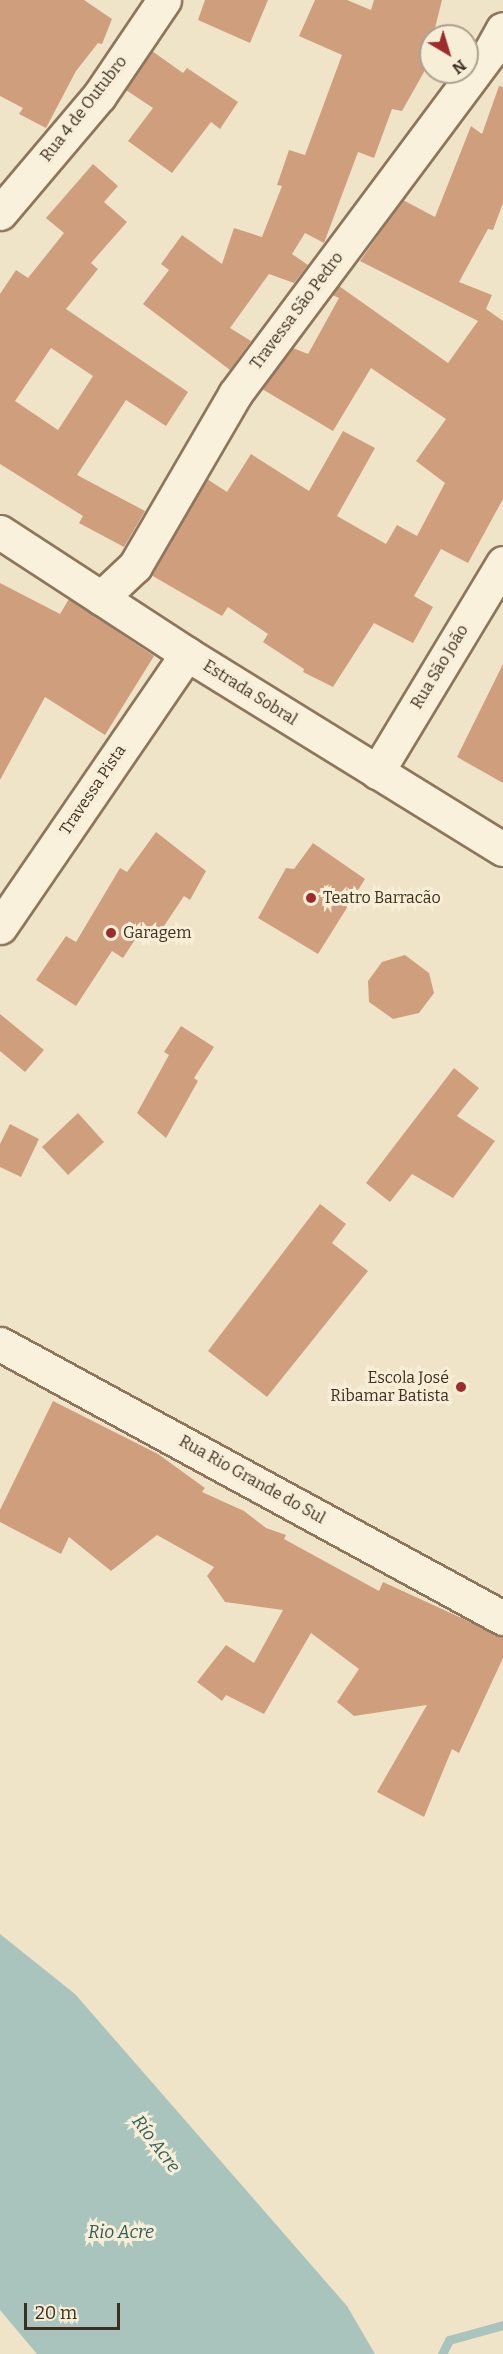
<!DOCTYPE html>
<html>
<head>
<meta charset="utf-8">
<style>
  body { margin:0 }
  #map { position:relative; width:503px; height:2354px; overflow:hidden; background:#f0e4c8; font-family:Bitter,serif }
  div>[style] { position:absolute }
  .water>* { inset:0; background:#a9c4bc }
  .stream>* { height:9px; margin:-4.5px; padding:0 4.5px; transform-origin:4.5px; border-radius:4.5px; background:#a9c4bc }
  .building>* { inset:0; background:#cf9f7d }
  .roads { filter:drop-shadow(2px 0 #8d765c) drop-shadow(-2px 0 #8d765c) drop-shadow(0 2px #8d765c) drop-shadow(0 -2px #8d765c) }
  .minor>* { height:33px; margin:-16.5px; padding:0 16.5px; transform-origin:16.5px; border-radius:16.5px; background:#faf1dc }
  .dots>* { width:16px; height:16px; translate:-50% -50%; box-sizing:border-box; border:3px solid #f7eed8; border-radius:50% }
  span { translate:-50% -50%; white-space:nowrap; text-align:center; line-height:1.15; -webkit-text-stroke:6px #f7eed8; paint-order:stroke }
  .street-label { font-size:16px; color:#3d2e20 }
  .poi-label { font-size:16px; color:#3d2e20 }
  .left { translate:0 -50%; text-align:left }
  .right { translate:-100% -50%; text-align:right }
  .water-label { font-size:18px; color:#2f5d5a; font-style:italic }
  .north { position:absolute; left:419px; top:24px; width:60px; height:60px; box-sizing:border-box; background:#f7eed8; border:2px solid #ada18e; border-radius:50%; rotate:142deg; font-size:16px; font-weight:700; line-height:24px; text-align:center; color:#3d2e20 }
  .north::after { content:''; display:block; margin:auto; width:21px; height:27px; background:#9e2a2b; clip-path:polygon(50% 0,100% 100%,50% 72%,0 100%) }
  .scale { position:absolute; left:24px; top:2303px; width:96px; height:27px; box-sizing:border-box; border:3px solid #3d2e20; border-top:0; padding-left:8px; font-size:18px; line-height:21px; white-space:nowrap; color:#3d2e20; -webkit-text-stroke:4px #f7eed8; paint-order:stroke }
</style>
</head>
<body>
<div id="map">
  <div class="water">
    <div style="clip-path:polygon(0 1934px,75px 1994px,347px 2306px,375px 2354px,37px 2354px,0 2310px)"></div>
  </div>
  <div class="stream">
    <div style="left:442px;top:2354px;width:16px;rotate:-63deg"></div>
    <div style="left:449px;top:2340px;width:56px;rotate:-15.5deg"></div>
  </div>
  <div class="building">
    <div style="clip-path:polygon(0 0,84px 0,112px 19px,102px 44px,98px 43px,76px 71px,46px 128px,19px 114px,23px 108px,0 96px)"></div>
    <div style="clip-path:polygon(205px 0,268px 0,250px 43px,198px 20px)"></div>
    <div style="clip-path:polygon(315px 0,347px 0,371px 10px,374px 0,442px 0,424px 72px,402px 111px,392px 109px,374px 158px,358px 152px,324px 243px,305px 233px,292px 254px,308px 265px,294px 283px,269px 274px,230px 328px,251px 341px,230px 370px,143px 304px,169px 270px,161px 264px,182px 235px,222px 264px,234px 228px,262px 237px,282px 186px,277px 185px,289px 150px,305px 155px,342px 55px,299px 36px)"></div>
    <div style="clip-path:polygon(152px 51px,183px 73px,187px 68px,238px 102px,220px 129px,211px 122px,172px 173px,128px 141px,153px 108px,126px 90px)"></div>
    <div style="clip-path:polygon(499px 86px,503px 87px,503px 203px,493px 230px,488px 229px,459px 282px,492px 295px,486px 309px,503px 321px,503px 499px,468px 563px,441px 549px,414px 596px,433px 607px,413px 643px,374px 623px,333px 687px,303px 672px,304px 669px,263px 642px,268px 634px,228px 607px,222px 616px,151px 575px,207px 479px,227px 492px,251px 454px,309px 491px,343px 431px,375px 448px,337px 516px,386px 544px,397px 525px,417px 536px,445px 483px,416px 461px,446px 419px,371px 368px,333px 431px,262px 389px,293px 348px,308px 354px,339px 298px,332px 295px,339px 286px,448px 363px,478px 321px,360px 261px,403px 200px,435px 217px,471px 126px,482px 134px)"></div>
    <div style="clip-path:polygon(evenodd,93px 164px,118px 186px,104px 202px,127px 222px,91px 263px,98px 269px,66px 309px,188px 392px,166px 426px,126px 400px,77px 475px,145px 511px,124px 547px,79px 523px,83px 516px,0 464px,0 294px,16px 270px,28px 278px,64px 233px,46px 218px,93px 164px,51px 348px,93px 376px,58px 430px,15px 401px,51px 348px)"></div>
    <div style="clip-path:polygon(0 583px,60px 614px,69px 599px,154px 656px,105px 735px,45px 697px,0 780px)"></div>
    <div style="clip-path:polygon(503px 664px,503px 783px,457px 757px)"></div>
    <div style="clip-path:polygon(156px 832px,206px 871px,190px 900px,184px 896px,156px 938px,142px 929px,123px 958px,112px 951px,76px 1006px,36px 980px,66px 936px,76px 942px,120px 868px,127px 872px)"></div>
    <div style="clip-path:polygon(313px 843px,365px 879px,318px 954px,258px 918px,286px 868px,294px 869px)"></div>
    <div style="clip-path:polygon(405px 955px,429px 973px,434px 993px,419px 1013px,393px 1019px,369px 1002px,368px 981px,382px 962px)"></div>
    <div style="clip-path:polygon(0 1014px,44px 1050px,25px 1072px,0 1051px)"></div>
    <div style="clip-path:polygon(181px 1026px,214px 1047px,194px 1078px,198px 1081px,166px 1138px,137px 1113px,169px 1055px,164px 1052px)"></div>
    <div style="clip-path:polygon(454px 1068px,479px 1088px,457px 1116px,495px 1141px,453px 1198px,412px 1174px,390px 1202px,366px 1183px)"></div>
    <div style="clip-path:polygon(78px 1113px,104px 1142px,68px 1175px,42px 1147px)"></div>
    <div style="clip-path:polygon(10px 1124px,39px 1139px,21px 1177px,0 1167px,0 1144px)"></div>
    <div style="clip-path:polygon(320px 1204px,346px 1224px,332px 1243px,368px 1271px,267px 1397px,208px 1351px)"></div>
    <div style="clip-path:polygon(53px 1401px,158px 1454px,205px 1488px,202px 1492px,244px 1511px,266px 1528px,286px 1535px,284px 1539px,379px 1591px,383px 1582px,503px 1637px,503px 1658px,459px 1753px,452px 1749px,424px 1817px,377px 1792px,427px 1705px,354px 1716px,337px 1702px,359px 1669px,311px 1633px,264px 1714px,226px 1695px,222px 1701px,197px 1682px,226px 1645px,254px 1663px,283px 1610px,225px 1602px,207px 1576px,214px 1567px,157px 1535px,111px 1571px,69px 1537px,61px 1554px,0 1522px,0 1510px)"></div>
  </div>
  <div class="roads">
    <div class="minor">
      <div style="left:0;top:213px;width:153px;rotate:-49.8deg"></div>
      <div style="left:99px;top:96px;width:116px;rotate:-55.9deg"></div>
      <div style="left:0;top:532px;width:223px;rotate:33.1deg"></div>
      <div style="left:187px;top:654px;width:371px;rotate:31.7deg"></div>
      <div style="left:101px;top:598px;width:47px;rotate:-43.3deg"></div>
      <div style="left:135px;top:566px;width:199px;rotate:-59.8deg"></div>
      <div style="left:235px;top:394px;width:427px;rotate:-53.3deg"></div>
      <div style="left:490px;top:52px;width:26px;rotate:-61deg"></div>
      <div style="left:377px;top:772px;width:244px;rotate:-58.9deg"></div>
      <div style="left:0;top:927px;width:331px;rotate:-55.6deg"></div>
      <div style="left:0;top:1344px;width:573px;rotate:28.58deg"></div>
    </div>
  </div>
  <div class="dots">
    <div style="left:311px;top:898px;background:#9e2a2b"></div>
    <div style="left:111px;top:933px;background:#9e2a2b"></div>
    <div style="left:461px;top:1387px;background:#9e2a2b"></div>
  </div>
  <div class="street-label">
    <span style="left:84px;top:109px;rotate:-52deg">Rua 4 de Outubro</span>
    <span style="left:297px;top:311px;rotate:-53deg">Travessa São Pedro</span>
    <span style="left:440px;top:667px;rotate:-59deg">Rua São João</span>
    <span style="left:250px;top:693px;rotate:32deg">Estrada Sobral</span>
    <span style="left:93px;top:790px;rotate:-56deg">Travessa Pista</span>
    <span style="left:252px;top:1480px;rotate:29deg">Rua Rio Grande do Sul</span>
  </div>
  <div class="poi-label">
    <span class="left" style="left:323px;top:898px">Teatro Barracão</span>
    <span class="left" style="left:123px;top:933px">Garagem</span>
    <span class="right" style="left:449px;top:1387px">Escola José<br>Ribamar Batista</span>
  </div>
  <div class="water-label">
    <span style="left:156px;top:2144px;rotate:53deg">Río Acre</span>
    <span style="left:121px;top:2232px">Rio Acre</span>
  </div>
  <div class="north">N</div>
  <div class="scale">20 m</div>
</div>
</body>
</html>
